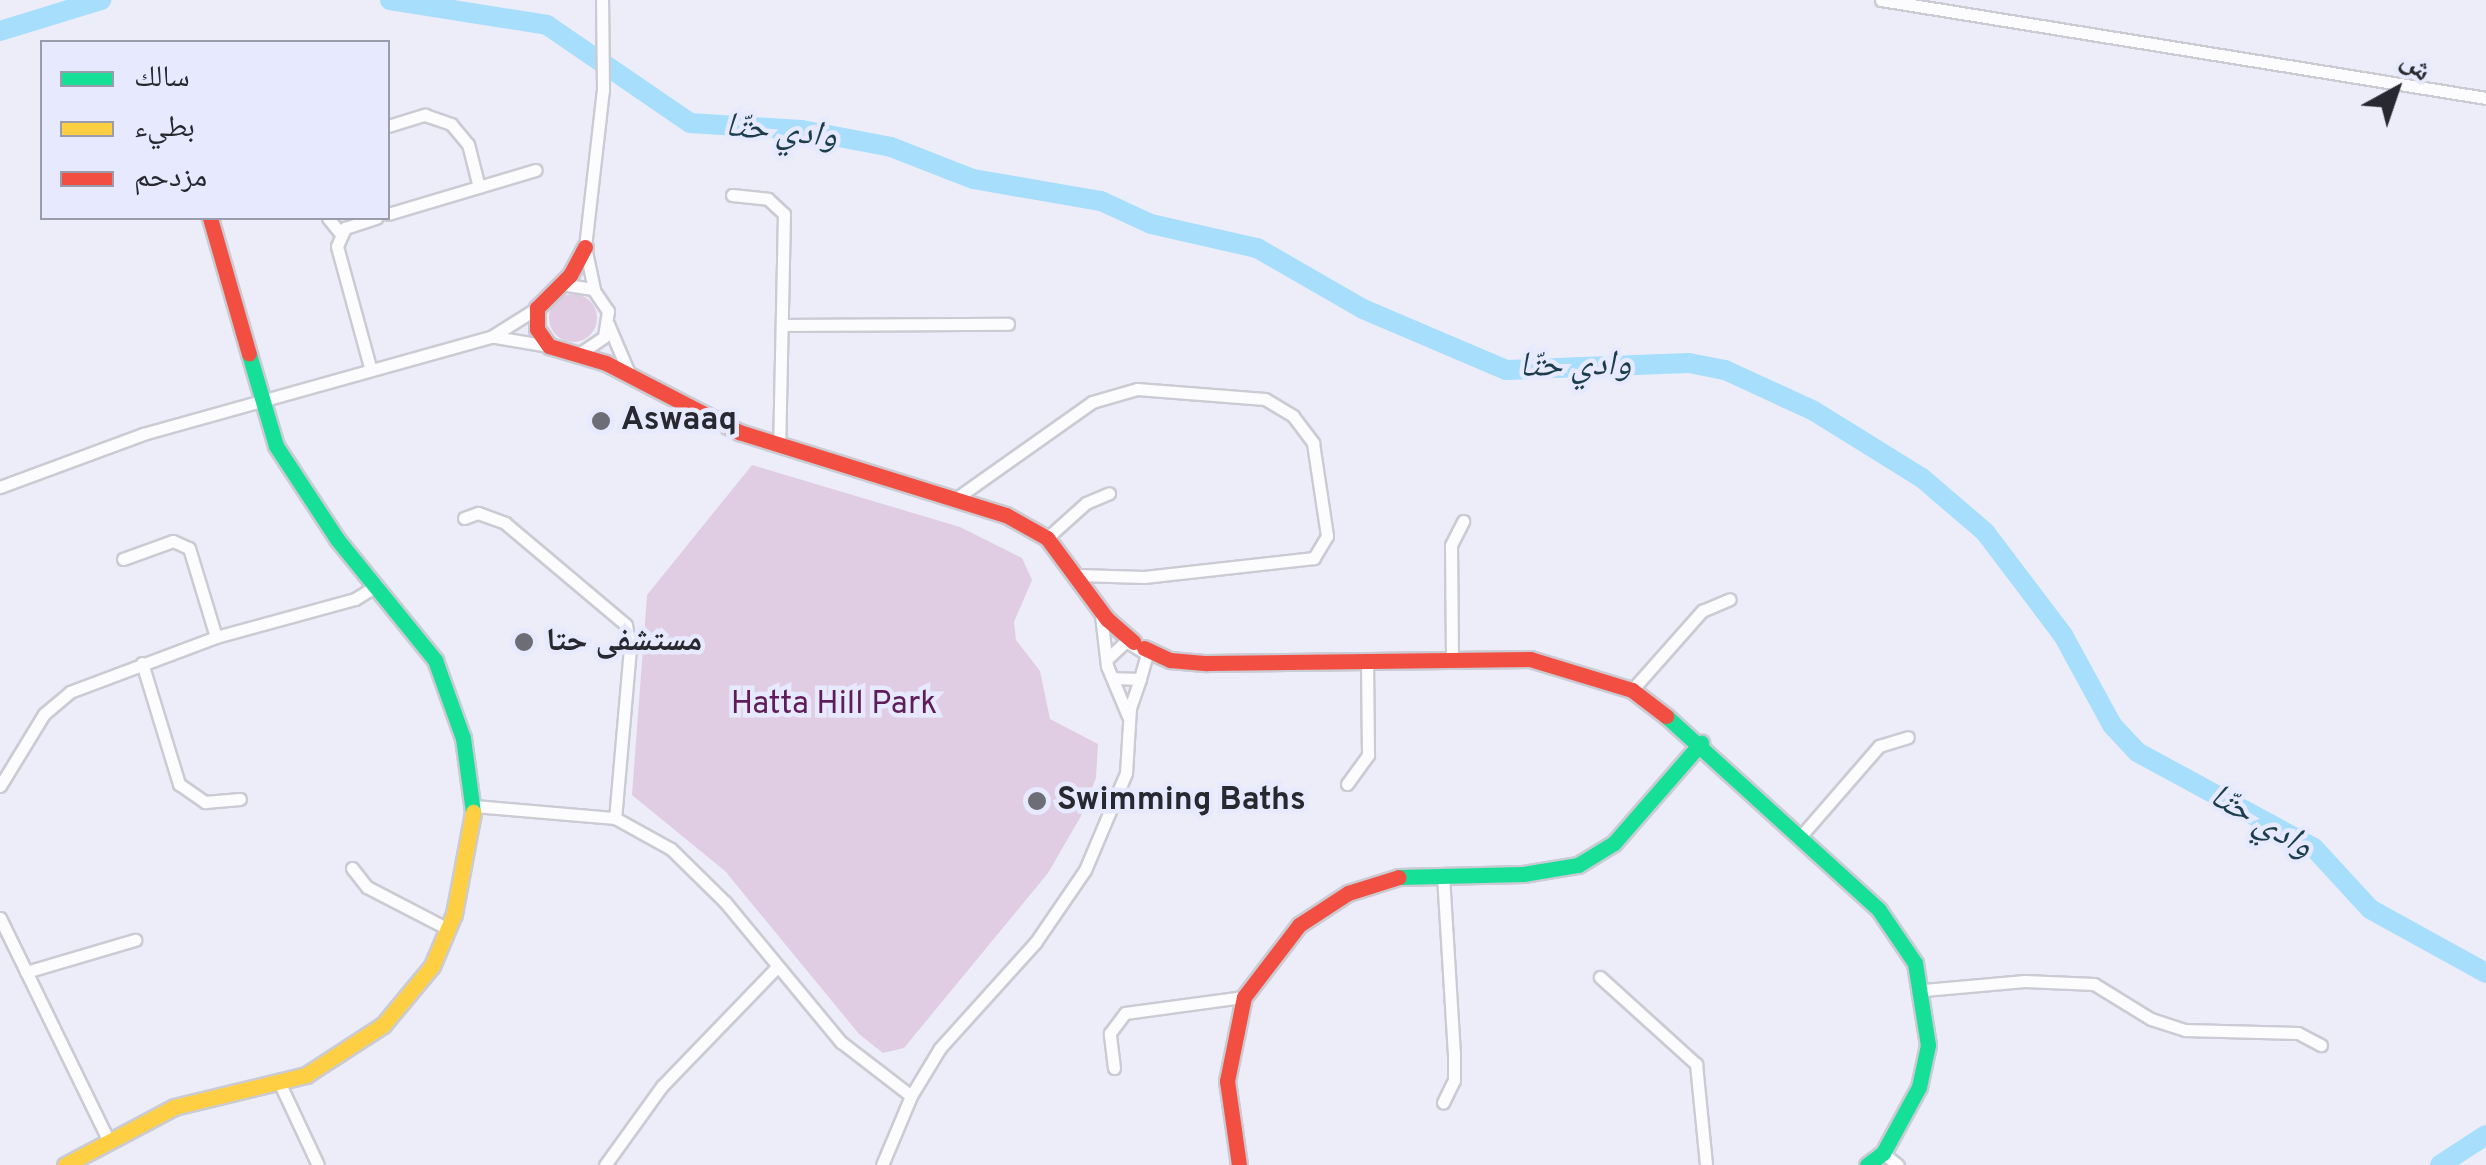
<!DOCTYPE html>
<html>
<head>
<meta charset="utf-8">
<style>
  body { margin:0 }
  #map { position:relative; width:2486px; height:1165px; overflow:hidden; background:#ecedf9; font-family:Overpass,"Noto Naskh Arabic",sans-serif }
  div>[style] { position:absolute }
  .green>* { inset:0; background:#e0cde4 }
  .round { border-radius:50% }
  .river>* { height:20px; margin:-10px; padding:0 10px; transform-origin:10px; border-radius:10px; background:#a7defc }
  .roads { filter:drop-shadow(2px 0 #cacbd3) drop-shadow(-2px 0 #cacbd3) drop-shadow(0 2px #cacbd3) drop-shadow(0 -2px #cacbd3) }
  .street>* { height:11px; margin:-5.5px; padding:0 5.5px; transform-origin:5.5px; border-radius:5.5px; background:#fcfcfe }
  .fast>* { height:15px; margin:-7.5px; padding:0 7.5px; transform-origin:7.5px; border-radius:7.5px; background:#16e098 }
  .slow>* { height:15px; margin:-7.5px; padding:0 7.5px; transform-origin:7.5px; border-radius:7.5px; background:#ffcf43 }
  .jam>* { height:15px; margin:-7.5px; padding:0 7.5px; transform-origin:7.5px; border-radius:7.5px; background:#f24e42 }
  .dots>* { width:28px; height:28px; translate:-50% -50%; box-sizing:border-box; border:5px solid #e7e9fe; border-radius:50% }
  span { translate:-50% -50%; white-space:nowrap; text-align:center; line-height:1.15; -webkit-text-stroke:9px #e7e9fe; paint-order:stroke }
  .poi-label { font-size:32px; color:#272830; font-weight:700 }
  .left { translate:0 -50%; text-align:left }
  .park-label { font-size:32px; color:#5e1c59 }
  .water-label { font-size:35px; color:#1b3d4e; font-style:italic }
  .legend { position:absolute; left:40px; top:40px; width:350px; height:180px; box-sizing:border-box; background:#e7e9fe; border:2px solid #9a9cac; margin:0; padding:12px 18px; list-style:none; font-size:30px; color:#272830 }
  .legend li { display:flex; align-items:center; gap:20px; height:50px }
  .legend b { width:50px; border:2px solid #9a9cac }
  .north { position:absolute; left:2346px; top:40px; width:100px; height:100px; -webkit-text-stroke:8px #e7e9fe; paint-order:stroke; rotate:40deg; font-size:28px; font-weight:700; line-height:40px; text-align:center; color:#272830 }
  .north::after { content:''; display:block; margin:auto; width:35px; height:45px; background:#272830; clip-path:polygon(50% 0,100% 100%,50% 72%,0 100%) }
</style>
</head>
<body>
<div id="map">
  <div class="green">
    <div class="round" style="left:549px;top:294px;width:48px;height:48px"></div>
    <div style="clip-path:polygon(752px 465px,960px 527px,1022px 558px,1032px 580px,1014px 622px,1016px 640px,1040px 671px,1050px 719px,1098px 744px,1096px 778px,1081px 816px,1048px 873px,904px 1048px,883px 1053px,859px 1034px,725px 871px,632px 795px,647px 595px)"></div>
  </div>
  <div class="river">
    <div style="left:390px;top:0;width:159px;rotate:9deg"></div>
    <div style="left:547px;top:25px;width:173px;rotate:34.4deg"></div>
    <div style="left:690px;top:123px;width:112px;rotate:3.6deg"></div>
    <div style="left:802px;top:130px;width:91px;rotate:10.8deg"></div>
    <div style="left:891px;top:147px;width:88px;rotate:21.3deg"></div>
    <div style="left:973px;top:179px;width:130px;rotate:9.8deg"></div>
    <div style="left:1101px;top:201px;width:55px;rotate:24.7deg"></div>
    <div style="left:1151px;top:224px;width:109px;rotate:12.8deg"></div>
    <div style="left:1257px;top:248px;width:122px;rotate:29.9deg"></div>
    <div style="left:1363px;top:309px;width:155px;rotate:23.1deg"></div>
    <div style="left:1506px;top:370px;width:183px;rotate:-2.2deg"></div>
    <div style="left:1689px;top:363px;width:37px;rotate:11deg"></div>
    <div style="left:1725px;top:370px;width:98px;rotate:24.7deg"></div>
    <div style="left:1814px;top:411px;width:127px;rotate:31.8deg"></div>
    <div style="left:1922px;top:478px;width:83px;rotate:40.6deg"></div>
    <div style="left:1985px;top:532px;width:129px;rotate:52.9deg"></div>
    <div style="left:2063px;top:635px;width:102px;rotate:61.4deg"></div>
    <div style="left:2112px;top:725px;width:37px;rotate:47deg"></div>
    <div style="left:2137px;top:752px;width:201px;rotate:28.5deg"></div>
    <div style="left:2314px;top:848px;width:83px;rotate:47.4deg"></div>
    <div style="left:2370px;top:909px;width:132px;rotate:28.9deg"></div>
    <div style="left:0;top:31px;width:106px;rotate:-17.1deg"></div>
    <div style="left:2440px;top:1165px;width:55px;rotate:-33.1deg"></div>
  </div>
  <div class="roads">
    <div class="street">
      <div style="left:1881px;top:0;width:613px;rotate:9.2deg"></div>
      <div style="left:388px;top:126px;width:39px;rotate:-17deg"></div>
      <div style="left:425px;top:115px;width:28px;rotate:19deg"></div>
      <div style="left:451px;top:124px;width:26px;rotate:50deg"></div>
      <div style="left:468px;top:144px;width:44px;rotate:75.7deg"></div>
      <div style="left:732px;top:195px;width:36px;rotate:6deg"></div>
      <div style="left:768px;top:199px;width:22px;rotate:43deg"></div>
      <div style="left:784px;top:214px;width:232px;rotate:91.2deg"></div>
      <div style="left:388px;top:214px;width:154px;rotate:-16.6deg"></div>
      <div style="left:328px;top:218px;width:19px;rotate:51deg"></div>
      <div style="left:561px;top:284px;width:32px;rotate:9deg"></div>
      <div style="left:593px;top:289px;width:27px;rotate:56deg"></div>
      <div style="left:608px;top:311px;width:26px;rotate:99deg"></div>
      <div style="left:604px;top:337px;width:32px;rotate:146deg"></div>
      <div style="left:594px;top:289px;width:43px;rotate:-102.1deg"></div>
      <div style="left:585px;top:247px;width:158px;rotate:-83.5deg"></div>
      <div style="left:603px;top:90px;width:90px;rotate:-90.6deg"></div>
      <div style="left:608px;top:324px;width:51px;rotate:66.9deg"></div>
      <div style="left:784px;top:325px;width:224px;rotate:-0.3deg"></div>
      <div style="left:495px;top:337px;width:55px;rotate:9.5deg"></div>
      <div style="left:370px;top:367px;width:125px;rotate:-105.3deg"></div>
      <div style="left:337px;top:246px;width:20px;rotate:-66deg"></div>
      <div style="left:345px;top:228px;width:33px;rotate:-18deg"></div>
      <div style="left:0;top:487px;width:153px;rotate:-20.3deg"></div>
      <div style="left:143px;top:434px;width:361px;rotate:-15.6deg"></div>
      <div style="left:491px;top:337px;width:54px;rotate:-32.2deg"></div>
      <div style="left:958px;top:497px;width:164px;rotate:-35.3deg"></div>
      <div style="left:1092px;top:402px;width:47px;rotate:-16.1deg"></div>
      <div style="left:1137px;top:389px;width:128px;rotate:4.5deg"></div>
      <div style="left:1265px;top:399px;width:33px;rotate:31deg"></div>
      <div style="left:1293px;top:416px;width:34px;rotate:53deg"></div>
      <div style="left:1313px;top:443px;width:94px;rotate:81.4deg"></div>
      <div style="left:1327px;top:536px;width:26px;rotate:121deg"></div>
      <div style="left:1314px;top:558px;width:171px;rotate:173.6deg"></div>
      <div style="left:1144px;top:577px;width:66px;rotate:-178.3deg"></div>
      <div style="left:464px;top:518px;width:15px;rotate:-20deg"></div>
      <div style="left:478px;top:513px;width:29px;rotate:20deg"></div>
      <div style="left:505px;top:523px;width:158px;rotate:40.1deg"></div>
      <div style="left:626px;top:625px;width:23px;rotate:80deg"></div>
      <div style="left:630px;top:648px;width:171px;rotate:95deg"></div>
      <div style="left:1047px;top:538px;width:52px;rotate:-41.9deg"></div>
      <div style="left:1086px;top:503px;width:25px;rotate:-23deg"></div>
      <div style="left:123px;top:559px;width:53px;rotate:-19.8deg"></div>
      <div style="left:173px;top:541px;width:17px;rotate:24deg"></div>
      <div style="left:189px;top:548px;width:93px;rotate:73.1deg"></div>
      <div style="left:1101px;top:615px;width:51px;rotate:83.3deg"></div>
      <div style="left:1107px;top:666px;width:54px;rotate:67.2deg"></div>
      <div style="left:1452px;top:657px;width:112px;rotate:-90.5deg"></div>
      <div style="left:1451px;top:545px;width:27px;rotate:-63deg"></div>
      <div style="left:1107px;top:659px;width:26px;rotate:-43deg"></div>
      <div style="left:1126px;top:641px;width:25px;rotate:32deg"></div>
      <div style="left:1147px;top:654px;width:26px;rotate:106deg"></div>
      <div style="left:1140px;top:679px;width:25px;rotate:-178deg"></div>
      <div style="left:142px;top:663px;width:127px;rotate:73deg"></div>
      <div style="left:179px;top:784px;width:32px;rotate:35deg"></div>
      <div style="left:205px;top:802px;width:35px;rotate:-5deg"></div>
      <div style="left:1632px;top:690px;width:106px;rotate:-48.5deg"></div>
      <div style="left:1702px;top:611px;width:30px;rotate:-23deg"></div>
      <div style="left:1347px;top:784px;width:36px;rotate:-54deg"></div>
      <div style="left:1368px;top:755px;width:96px;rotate:-90.6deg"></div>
      <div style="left:0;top:786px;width:84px;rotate:-58.6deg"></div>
      <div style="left:44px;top:714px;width:34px;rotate:-40deg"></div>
      <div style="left:70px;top:692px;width:156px;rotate:-20.6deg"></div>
      <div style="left:216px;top:637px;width:144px;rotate:-15.3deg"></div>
      <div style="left:355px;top:599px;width:26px;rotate:-32deg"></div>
      <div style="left:474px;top:806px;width:142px;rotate:4.9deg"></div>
      <div style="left:615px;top:818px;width:64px;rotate:29deg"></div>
      <div style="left:671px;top:849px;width:76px;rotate:44.5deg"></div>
      <div style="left:725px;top:902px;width:182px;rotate:50.4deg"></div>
      <div style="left:841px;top:1042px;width:88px;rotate:37.6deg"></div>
      <div style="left:1800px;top:837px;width:121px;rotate:-49deg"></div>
      <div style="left:1879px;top:746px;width:30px;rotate:-17deg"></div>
      <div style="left:352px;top:868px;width:24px;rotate:52deg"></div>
      <div style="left:367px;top:887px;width:91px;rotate:27.4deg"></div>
      <div style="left:1443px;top:875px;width:178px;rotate:86.5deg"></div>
      <div style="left:1454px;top:1053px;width:27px;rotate:90deg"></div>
      <div style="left:1454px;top:1080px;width:25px;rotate:116deg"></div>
      <div style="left:0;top:918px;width:248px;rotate:64deg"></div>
      <div style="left:26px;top:972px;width:114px;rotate:-16.4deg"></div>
      <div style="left:1600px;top:977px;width:130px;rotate:42.2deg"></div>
      <div style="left:1696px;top:1064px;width:101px;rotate:84.3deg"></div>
      <div style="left:1924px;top:990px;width:101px;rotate:-5.1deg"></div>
      <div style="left:2025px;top:981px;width:69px;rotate:2.5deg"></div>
      <div style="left:2094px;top:984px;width:67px;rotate:31.6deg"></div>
      <div style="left:2151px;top:1019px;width:36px;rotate:18deg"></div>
      <div style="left:2185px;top:1030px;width:113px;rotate:1.5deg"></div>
      <div style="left:2298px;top:1033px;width:26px;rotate:28deg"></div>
      <div style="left:1114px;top:1068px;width:35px;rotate:-97deg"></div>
      <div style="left:1110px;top:1033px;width:25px;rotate:-53deg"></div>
      <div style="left:1125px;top:1013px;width:120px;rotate:-7.7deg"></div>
      <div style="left:280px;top:1084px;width:89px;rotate:64.9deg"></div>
      <div style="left:1883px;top:1153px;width:19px;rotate:39deg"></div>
      <div style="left:605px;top:1165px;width:97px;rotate:-54.2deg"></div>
      <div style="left:662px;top:1086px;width:164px;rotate:-46deg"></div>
      <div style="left:882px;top:1165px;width:75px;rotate:-67.2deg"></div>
      <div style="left:911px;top:1096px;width:56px;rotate:-58.9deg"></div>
      <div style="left:940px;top:1048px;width:142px;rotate:-47.9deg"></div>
      <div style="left:1035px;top:943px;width:88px;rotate:-55.6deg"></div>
      <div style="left:1085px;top:870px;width:105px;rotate:-67.1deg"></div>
      <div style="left:1126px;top:773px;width:65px;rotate:-86.5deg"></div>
      <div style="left:1130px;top:708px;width:31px;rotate:-71deg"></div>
    </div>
    <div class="fast">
      <div style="left:249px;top:354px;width:96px;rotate:73.6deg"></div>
      <div style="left:276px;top:446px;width:111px;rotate:56.7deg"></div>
      <div style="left:337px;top:539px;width:156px;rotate:51deg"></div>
      <div style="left:435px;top:660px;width:83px;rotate:70.3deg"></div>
      <div style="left:463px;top:738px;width:75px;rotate:82.3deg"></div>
      <div style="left:1666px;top:716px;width:288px;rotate:42.3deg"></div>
      <div style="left:1879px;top:910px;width:64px;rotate:55.8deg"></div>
      <div style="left:1915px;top:963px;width:83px;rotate:81deg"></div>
      <div style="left:1928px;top:1045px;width:43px;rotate:102.1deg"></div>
      <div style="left:1919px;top:1087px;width:75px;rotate:118.6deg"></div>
      <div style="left:1883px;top:1153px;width:20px;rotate:143deg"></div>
      <div style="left:1399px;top:877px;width:124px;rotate:-1.4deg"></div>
      <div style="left:1523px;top:874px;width:56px;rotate:-9.3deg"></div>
      <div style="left:1578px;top:865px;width:42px;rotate:-31.4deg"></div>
      <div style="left:1614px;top:843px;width:133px;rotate:-49deg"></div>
    </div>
    <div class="slow">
      <div style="left:65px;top:1165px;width:123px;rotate:-28deg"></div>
      <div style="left:174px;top:1107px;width:136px;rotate:-13.6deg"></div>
      <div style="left:306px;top:1075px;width:92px;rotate:-33deg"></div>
      <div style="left:383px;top:1025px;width:77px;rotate:-50.3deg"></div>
      <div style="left:432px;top:966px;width:56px;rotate:-67.1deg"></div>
      <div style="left:454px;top:914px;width:104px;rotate:-79.4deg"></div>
    </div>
    <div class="jam">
      <div style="left:210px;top:218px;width:141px;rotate:74deg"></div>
      <div style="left:585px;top:247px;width:32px;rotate:118deg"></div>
      <div style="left:570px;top:275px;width:47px;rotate:135deg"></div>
      <div style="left:537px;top:308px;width:21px;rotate:90deg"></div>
      <div style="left:537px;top:329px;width:21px;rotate:55deg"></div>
      <div style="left:549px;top:346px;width:59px;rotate:16.6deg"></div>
      <div style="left:606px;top:363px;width:150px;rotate:27.4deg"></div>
      <div style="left:739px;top:432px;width:280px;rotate:17.3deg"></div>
      <div style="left:1006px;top:515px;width:47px;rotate:29.3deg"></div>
      <div style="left:1047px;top:538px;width:101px;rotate:53.5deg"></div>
      <div style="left:1107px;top:619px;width:35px;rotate:41deg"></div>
      <div style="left:1144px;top:648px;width:29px;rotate:25deg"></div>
      <div style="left:1170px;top:660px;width:37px;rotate:5deg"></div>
      <div style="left:1207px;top:663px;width:323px;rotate:-0.7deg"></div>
      <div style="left:1530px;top:659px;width:107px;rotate:16.9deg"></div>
      <div style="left:1632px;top:690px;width:43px;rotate:37.4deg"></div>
      <div style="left:1239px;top:1165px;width:85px;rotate:-98.1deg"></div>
      <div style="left:1227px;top:1081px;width:86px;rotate:-78.6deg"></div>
      <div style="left:1244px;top:997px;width:91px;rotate:-52.6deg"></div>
      <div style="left:1299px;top:925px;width:59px;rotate:-33.1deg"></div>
      <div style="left:1348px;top:893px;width:53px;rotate:-17.4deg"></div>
    </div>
  </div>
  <div class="dots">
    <div style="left:601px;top:421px;background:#6c6d76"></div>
    <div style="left:524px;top:642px;background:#6c6d76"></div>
    <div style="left:1037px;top:801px;background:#6c6d76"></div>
  </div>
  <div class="poi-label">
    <span class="left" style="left:621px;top:421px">Aswaaq</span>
    <span class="left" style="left:546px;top:642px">مستشفى حتا</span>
    <span class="left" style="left:1057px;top:801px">Swimming Baths</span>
  </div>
  <div class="park-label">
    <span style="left:834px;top:705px">Hatta Hill Park</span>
  </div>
  <div class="water-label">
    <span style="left:781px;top:132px;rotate:6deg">وادي حتّا</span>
    <span style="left:1575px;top:366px;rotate:-1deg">وادي حتّا</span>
    <span style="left:2261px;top:822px;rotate:30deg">وادي حتّا</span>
  </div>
  <ul class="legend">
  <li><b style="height:12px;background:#16e098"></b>سالك</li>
  <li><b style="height:12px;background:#ffcf43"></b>بطيء</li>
  <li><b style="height:12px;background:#f24e42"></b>مزدحم</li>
  </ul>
  <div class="north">ش</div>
</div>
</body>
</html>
